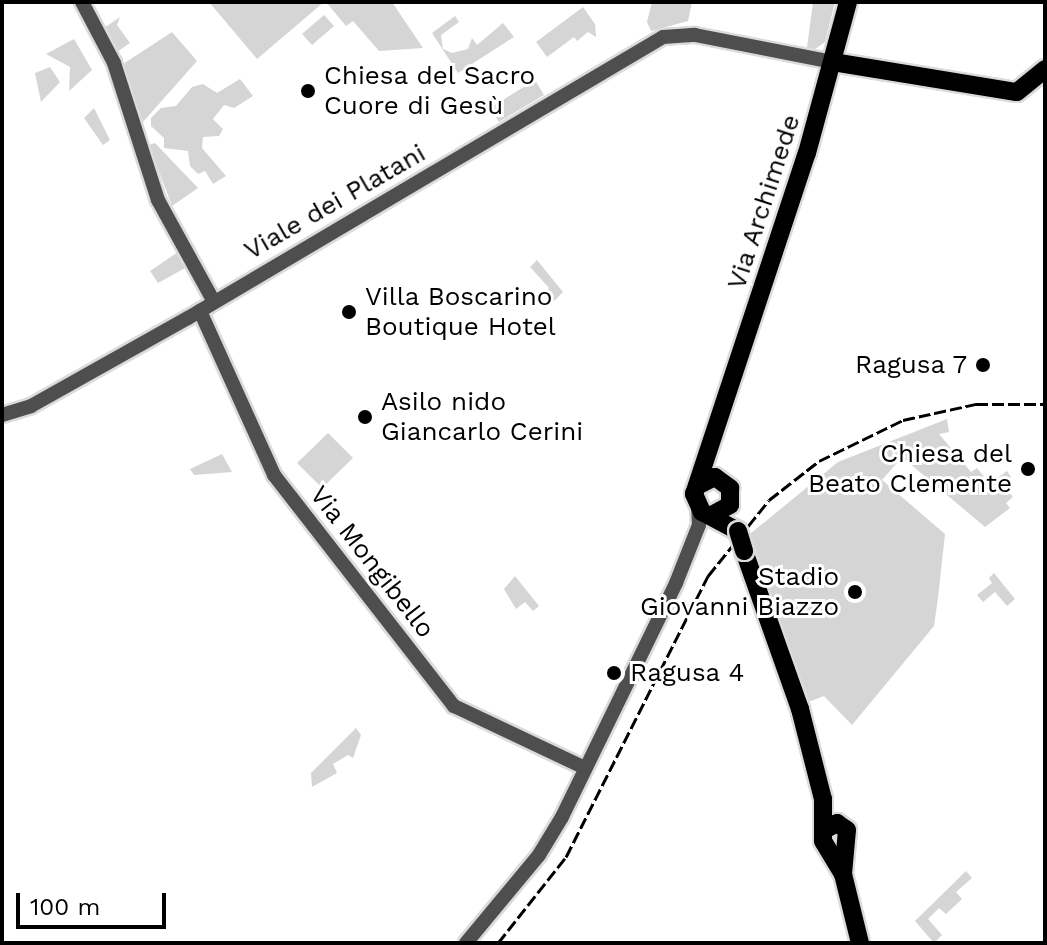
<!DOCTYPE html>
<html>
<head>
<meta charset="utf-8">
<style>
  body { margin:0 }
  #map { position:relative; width:1047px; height:945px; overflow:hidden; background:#fff; font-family:"Work Sans",sans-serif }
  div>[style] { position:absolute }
  .green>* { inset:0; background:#d5d5d5 }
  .roads { filter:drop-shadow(2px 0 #dbdbdb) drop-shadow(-2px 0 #dbdbdb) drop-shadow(0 2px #dbdbdb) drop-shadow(0 -2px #dbdbdb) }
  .minor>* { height:14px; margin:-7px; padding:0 7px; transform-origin:7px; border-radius:7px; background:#4e4e4e }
  .major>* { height:18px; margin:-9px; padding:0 9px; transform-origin:9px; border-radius:9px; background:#000 }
  .rail>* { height:3px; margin-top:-1.5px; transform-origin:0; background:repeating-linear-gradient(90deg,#000 0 12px,transparent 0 16px) }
  .bridges { filter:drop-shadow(2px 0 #dbdbdb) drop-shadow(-2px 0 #dbdbdb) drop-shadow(0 2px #dbdbdb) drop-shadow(0 -2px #dbdbdb) }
  .major-bridge>* { height:18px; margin:-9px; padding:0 9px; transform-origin:9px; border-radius:9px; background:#000 }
  .dots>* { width:22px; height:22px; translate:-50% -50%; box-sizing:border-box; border:4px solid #fff; border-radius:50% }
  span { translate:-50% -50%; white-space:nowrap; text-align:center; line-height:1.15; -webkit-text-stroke:6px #fff; paint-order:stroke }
  .poi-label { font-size:26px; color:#000 }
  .left { translate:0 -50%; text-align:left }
  .right { translate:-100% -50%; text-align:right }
  .street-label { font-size:26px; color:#000 }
  .frame { position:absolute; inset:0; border:4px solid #000; pointer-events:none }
  .scale { position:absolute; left:16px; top:893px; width:150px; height:36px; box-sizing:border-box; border:4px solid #000; border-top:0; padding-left:10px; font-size:24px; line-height:28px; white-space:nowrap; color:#000; -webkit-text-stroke:6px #fff; paint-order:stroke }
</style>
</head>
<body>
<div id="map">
  <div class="green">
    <div style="clip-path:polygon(209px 2px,324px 2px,257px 59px)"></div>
    <div style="clip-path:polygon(326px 2px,392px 2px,423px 48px,379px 51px,353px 21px,346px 26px)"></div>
    <div style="clip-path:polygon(652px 2px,692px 2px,688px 21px,651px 31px,647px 22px)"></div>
    <div style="clip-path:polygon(813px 2px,835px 2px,825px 42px,815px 49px,807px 48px)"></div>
    <div style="clip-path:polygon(583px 7px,595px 24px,596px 37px,588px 32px,577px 41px,574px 37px,547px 57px,536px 42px)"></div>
    <div style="clip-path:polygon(324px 15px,334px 26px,312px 45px,302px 34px)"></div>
    <div style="clip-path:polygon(455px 16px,459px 22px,441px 35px,443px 49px,452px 53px,468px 49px,472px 38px,477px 45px,503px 23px,514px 37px,458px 73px,432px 33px)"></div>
    <div style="clip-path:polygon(120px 17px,117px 25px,130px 43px,117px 52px,104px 28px)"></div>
    <div style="clip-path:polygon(172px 32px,197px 61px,143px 122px,123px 64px)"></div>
    <div style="clip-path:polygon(74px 39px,92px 70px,69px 91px,70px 67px,46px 54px)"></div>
    <div style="clip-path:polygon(50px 67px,60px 82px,41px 102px,35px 73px)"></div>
    <div style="clip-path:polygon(240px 79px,253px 96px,234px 108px,224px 105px,213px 119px,223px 129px,219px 136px,203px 137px,202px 148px,226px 176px,213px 184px,205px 171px,198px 174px,190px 166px,188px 151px,164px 148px,164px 138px,151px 126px,151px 118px,161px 108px,176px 106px,192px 87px,203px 84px,217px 93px)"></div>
    <div style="clip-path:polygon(535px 80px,544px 95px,499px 122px,490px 108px)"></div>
    <div style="clip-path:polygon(94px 108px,110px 140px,103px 145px,84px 118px)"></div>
    <div style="clip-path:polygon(155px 143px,198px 188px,172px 206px,149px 145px)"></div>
    <div style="clip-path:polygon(178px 252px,187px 267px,158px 283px,150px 271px)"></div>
    <div style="clip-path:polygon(537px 260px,563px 292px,552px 303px,544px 294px,549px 288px,530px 267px)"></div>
    <div style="clip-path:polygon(947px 419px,949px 432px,939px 434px,971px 472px,977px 468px,990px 484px,1007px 471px,1011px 477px,1004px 486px,1013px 497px,1006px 503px,1010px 508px,985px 527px,902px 457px,882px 480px,945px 534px,938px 598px,934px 626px,852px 725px,824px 696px,808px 702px,750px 534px,838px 462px)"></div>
    <div style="clip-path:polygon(328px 433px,353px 458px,322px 488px,297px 463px)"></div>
    <div style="clip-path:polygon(222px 454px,232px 472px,194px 475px,190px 469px)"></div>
    <div style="clip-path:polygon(994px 573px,1015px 599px,1007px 606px,995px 592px,983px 602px,977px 595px,992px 583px,989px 578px)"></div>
    <div style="clip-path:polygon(515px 576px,539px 606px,533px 611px,525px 602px,516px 609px,504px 589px)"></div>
    <div style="clip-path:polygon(356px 728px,361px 735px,353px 758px,348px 755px,333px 764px,337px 773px,312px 787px,311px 773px)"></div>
    <div style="clip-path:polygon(966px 871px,972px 878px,956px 892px,962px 899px,946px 914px,939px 908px,928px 919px,942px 935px,934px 943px,915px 921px)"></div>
  </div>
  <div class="roads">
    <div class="minor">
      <div style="left:82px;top:2px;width:69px;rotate:62.3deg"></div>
      <div style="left:114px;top:63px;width:144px;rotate:72.2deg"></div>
      <div style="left:158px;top:200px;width:116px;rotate:61.2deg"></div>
      <div style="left:200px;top:311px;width:180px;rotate:65.7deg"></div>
      <div style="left:274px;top:475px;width:293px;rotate:52.1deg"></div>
      <div style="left:454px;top:706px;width:145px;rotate:25.3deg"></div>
      <div style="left:2px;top:415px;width:30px;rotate:-17deg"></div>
      <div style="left:31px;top:406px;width:180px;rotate:-29.3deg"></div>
      <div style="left:188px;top:318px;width:552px;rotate:-30.61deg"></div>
      <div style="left:663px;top:37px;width:32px;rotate:-4deg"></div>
      <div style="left:695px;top:35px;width:141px;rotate:11.1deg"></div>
      <div style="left:466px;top:943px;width:114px;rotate:-50.3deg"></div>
      <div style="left:539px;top:855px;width:44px;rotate:-58.8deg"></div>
      <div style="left:562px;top:817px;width:260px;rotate:-64deg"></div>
      <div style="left:676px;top:583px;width:62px;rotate:-68.4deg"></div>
      <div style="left:699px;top:525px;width:17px;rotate:-93deg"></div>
    </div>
    <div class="major">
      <div style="left:833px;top:62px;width:186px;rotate:9.3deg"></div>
      <div style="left:1017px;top:92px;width:36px;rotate:-39deg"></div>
      <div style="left:697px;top:486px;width:20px;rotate:-27deg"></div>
      <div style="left:715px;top:477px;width:19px;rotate:36deg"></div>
      <div style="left:730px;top:488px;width:17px;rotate:90deg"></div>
      <div style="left:730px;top:505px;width:21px;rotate:151deg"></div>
      <div style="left:738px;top:531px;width:41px;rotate:-152.2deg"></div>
      <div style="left:702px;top:512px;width:20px;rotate:-114deg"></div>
      <div style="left:694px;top:494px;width:359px;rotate:-71.7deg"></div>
      <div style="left:807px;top:153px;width:156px;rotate:-74.8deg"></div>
      <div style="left:744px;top:551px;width:168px;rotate:70.5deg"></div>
      <div style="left:800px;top:709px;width:93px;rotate:75.7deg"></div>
      <div style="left:823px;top:799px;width:42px;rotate:90deg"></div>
      <div style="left:823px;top:841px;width:39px;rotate:59deg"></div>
      <div style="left:824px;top:830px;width:15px;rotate:-28deg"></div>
      <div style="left:837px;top:823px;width:12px;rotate:35deg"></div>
      <div style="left:847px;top:830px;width:44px;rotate:95.2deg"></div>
      <div style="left:843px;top:874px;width:71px;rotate:76.2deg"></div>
    </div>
  </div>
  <div class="rail">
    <div style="left:498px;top:943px;width:110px;rotate:-51.7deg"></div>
    <div style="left:566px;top:857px;width:315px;rotate:-63.2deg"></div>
    <div style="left:708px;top:576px;width:97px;rotate:-51.2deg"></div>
    <div style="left:769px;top:500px;width:63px;rotate:-38deg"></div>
    <div style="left:819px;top:461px;width:93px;rotate:-26deg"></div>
    <div style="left:903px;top:420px;width:75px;rotate:-12.4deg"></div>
    <div style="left:976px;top:404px;width:69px"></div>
  </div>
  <div class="bridges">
    <div class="major-bridge">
      <div style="left:738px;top:531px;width:21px;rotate:73deg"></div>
    </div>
  </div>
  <div class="dots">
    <div style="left:308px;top:91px;background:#000"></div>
    <div style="left:349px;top:312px;background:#000"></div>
    <div style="left:983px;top:365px;background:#000"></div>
    <div style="left:365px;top:417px;background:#000"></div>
    <div style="left:1028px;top:469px;background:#000"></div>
    <div style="left:855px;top:592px;background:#000"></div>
    <div style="left:614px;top:673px;background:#000"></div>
  </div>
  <div class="poi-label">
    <span class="left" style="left:324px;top:91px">Chiesa del Sacro<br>Cuore di Gesù</span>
    <span class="left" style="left:365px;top:312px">Villa Boscarino<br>Boutique Hotel</span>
    <span class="right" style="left:967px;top:365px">Ragusa 7</span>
    <span class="left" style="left:381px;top:417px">Asilo nido<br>Giancarlo Cerini</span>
    <span class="right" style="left:1012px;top:469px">Chiesa del<br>Beato Clemente</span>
    <span class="right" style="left:839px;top:592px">Stadio<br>Giovanni Biazzo</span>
    <span class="left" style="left:630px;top:673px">Ragusa 4</span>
  </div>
  <div class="street-label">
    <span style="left:335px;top:202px;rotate:-30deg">Viale dei Platani</span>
    <span style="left:764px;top:202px;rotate:-72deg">Via Archimede</span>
    <span style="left:372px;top:562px;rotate:52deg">Via Mongibello</span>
  </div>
  <div class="frame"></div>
  <div class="scale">100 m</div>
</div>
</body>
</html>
